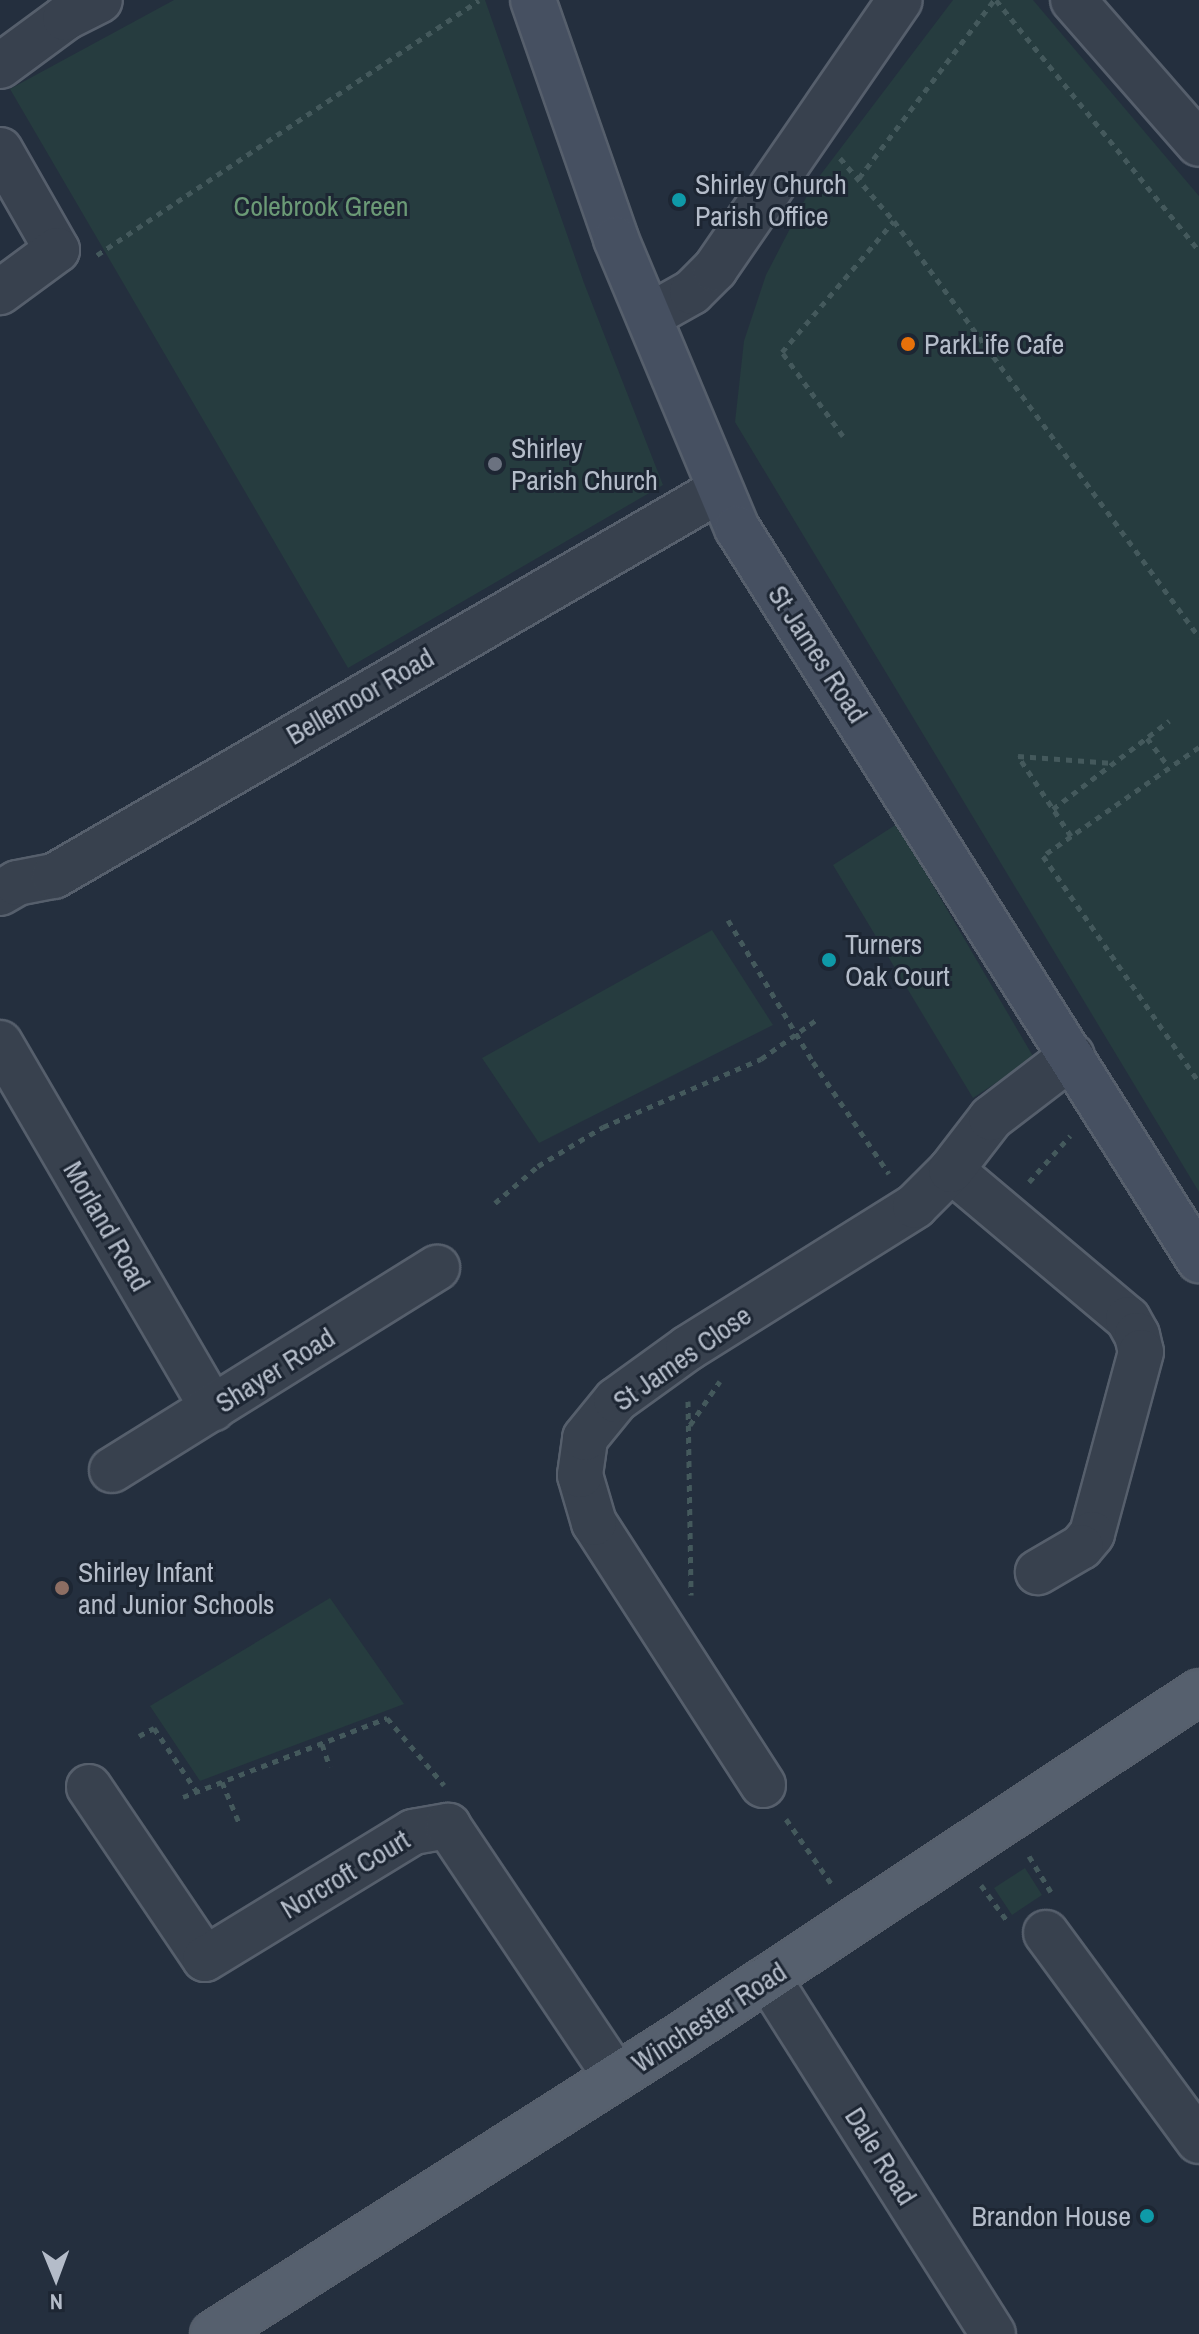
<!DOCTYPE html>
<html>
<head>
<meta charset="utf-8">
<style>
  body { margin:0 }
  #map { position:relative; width:1199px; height:2334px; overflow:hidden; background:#242f3e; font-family:"Archivo Narrow",sans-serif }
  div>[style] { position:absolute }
  .green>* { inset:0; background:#263c3f }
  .path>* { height:5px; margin-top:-2.5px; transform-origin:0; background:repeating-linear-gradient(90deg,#44595c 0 6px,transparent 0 12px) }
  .roads { filter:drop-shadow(2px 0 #565f6c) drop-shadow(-2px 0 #565f6c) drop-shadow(0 2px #565f6c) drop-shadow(0 -2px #565f6c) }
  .street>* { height:44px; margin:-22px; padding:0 22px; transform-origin:22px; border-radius:22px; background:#38414e }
  .secondary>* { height:44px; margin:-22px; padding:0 22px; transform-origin:22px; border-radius:22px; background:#465061 }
  .primary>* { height:44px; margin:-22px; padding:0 22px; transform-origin:22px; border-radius:22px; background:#56606e }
  .dots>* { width:22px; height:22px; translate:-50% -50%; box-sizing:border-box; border:4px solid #1d2633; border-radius:50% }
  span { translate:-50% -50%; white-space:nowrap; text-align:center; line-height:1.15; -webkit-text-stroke:6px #1d2633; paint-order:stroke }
  .poi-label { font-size:28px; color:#b4bcc9 }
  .left { translate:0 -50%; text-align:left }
  .right { translate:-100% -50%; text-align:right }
  .park-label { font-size:28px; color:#6b9a76 }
  .street-label { font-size:28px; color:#b4bcc9 }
  .north { position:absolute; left:16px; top:2238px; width:80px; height:80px; -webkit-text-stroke:6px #1d2633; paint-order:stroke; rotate:179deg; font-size:22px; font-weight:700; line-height:32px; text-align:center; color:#b4bcc9 }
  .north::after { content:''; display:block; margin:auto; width:28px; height:36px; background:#b4bcc9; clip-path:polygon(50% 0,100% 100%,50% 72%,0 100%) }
</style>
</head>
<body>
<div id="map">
  <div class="green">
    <div style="clip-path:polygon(174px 0,485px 0,584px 283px,663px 485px,348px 668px,10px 89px)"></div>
    <div style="clip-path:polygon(953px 0,1033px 0,1199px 196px,1199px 1192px,735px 422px,744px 341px,766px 275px,812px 186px)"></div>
    <div style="clip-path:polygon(897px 824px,1034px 1058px,973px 1098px,833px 865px)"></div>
    <div style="clip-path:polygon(712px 930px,773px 1025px,539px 1143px,482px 1058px)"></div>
    <div style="clip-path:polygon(330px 1598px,404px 1704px,200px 1781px,150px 1706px)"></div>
    <div style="clip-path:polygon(1025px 1868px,1042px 1895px,1012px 1915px,994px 1888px)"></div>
  </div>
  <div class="path">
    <div style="left:996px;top:0;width:323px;rotate:51deg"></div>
    <div style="left:840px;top:158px;width:83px;rotate:49.4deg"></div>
    <div style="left:894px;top:221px;width:516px;rotate:53.75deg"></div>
    <div style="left:859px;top:178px;width:223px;rotate:-52.8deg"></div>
    <div style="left:97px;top:255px;width:459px;rotate:-33.7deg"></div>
    <div style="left:843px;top:436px;width:104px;rotate:-126deg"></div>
    <div style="left:782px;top:352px;width:172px;rotate:-49.5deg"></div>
    <div style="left:1147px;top:738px;width:36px;rotate:53deg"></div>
    <div style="left:1199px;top:747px;width:190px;rotate:145.1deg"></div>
    <div style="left:1043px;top:856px;width:275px;rotate:55.4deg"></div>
    <div style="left:1053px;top:809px;width:146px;rotate:-37.2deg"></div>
    <div style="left:1071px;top:836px;width:96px;rotate:-123.5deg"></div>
    <div style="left:1018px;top:756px;width:95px;rotate:4.2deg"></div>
    <div style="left:728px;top:920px;width:165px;rotate:59.1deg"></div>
    <div style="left:813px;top:1062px;width:135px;rotate:55.8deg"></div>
    <div style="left:1029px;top:1182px;width:62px;rotate:-48.3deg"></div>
    <div style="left:495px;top:1203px;width:57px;rotate:-40.7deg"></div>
    <div style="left:538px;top:1166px;width:76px;rotate:-31deg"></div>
    <div style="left:603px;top:1127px;width:172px;rotate:-23.3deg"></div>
    <div style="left:761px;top:1059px;width:71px;rotate:-35.3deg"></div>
    <div style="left:688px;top:1401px;width:194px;rotate:89.1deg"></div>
    <div style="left:690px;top:1425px;width:53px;rotate:-55.7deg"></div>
    <div style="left:139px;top:1736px;width:17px;rotate:-28deg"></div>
    <div style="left:154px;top:1728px;width:77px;rotate:56.1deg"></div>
    <div style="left:322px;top:1744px;width:24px;rotate:71deg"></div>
    <div style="left:222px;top:1782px;width:47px;rotate:67.3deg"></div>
    <div style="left:183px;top:1797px;width:219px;rotate:-21.2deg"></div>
    <div style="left:387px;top:1718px;width:88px;rotate:49.6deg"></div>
    <div style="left:786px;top:1819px;width:82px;rotate:55deg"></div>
    <div style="left:1029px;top:1856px;width:42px;rotate:58.6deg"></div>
    <div style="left:981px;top:1885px;width:46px;rotate:53.9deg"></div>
  </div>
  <div class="roads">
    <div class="street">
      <div style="left:1073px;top:0;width:191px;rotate:48.8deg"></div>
      <div style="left:0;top:66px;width:81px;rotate:-36.4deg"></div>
      <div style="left:65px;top:18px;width:39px;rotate:-27deg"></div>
      <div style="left:0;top:150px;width:115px;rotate:60.3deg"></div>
      <div style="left:57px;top:250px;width:71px;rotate:143.6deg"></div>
      <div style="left:651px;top:315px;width:47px;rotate:-29.3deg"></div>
      <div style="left:692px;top:292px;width:33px;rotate:-45deg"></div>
      <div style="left:715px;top:269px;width:326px;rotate:-55.5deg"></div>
      <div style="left:0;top:893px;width:20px;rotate:-30deg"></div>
      <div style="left:17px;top:883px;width:38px;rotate:-11deg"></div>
      <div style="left:54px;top:876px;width:768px;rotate:-30.11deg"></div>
      <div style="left:0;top:1043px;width:423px;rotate:59.8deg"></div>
      <div style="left:951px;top:1170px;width:231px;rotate:40.1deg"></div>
      <div style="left:1128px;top:1319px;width:18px;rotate:61deg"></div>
      <div style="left:1137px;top:1335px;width:17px;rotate:77deg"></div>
      <div style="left:1141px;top:1352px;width:188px;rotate:105.1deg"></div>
      <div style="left:1092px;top:1534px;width:17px;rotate:130deg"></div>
      <div style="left:1081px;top:1547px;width:50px;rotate:149.8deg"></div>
      <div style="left:112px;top:1470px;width:383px;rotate:-31.9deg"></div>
      <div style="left:763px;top:1785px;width:312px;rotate:-122.8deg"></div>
      <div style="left:594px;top:1523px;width:50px;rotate:-106.3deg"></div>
      <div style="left:580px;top:1475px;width:37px;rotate:-82deg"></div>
      <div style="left:585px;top:1438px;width:49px;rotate:-50.8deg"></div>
      <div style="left:616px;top:1400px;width:89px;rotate:-35.8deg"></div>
      <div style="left:688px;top:1348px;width:268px;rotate:-32deg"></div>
      <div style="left:915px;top:1206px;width:51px;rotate:-45deg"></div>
      <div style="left:951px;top:1170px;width:66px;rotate:-52.4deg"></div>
      <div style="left:991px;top:1118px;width:102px;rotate:-37.4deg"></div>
      <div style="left:89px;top:1787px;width:207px;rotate:56deg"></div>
      <div style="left:205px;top:1959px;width:244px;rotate:-31.4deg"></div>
      <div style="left:413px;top:1832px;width:36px;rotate:-10deg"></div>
      <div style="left:448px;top:1826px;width:302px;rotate:56.2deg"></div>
      <div style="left:1046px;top:1933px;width:258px;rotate:53.7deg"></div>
      <div style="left:768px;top:1978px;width:421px;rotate:57.7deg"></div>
    </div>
    <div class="secondary">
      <div style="left:533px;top:0;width:253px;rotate:70.8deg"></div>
      <div style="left:616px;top:239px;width:313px;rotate:67.3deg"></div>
      <div style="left:737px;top:528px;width:866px;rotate:57.74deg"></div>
    </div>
    <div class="primary">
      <div style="left:213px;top:2334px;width:553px;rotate:-32.51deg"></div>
      <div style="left:679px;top:2037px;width:624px;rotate:-33.56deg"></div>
    </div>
  </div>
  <div class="dots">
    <div style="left:679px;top:200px;background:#0f9aa8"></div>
    <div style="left:908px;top:344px;background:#e8710a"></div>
    <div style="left:495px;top:464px;background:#6b7280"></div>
    <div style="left:829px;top:960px;background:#0f9aa8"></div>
    <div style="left:62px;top:1588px;background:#8d6e63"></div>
    <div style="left:1147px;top:2216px;background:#0f9aa8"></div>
  </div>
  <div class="poi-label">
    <span class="left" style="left:695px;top:200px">Shirley Church<br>Parish Office</span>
    <span class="left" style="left:924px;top:344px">ParkLife Cafe</span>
    <span class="left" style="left:511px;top:464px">Shirley<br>Parish Church</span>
    <span class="left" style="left:845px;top:960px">Turners<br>Oak Court</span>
    <span class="left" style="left:78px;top:1588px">Shirley Infant<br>and Junior Schools</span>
    <span class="right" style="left:1131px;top:2216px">Brandon House</span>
  </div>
  <div class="park-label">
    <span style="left:321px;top:206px">Colebrook Green</span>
  </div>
  <div class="street-label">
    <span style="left:818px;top:654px;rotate:57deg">St James Road</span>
    <span style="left:360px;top:696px;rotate:-30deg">Bellemoor Road</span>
    <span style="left:107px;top:1226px;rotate:60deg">Morland Road</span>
    <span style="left:682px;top:1358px;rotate:-35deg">St James Close</span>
    <span style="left:275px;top:1370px;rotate:-32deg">Shayer Road</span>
    <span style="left:345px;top:1874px;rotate:-31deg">Norcroft Court</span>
    <span style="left:709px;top:2017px;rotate:-33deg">Winchester Road</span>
    <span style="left:881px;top:2156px;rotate:58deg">Dale Road</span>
  </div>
  <div class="north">N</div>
</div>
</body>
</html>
